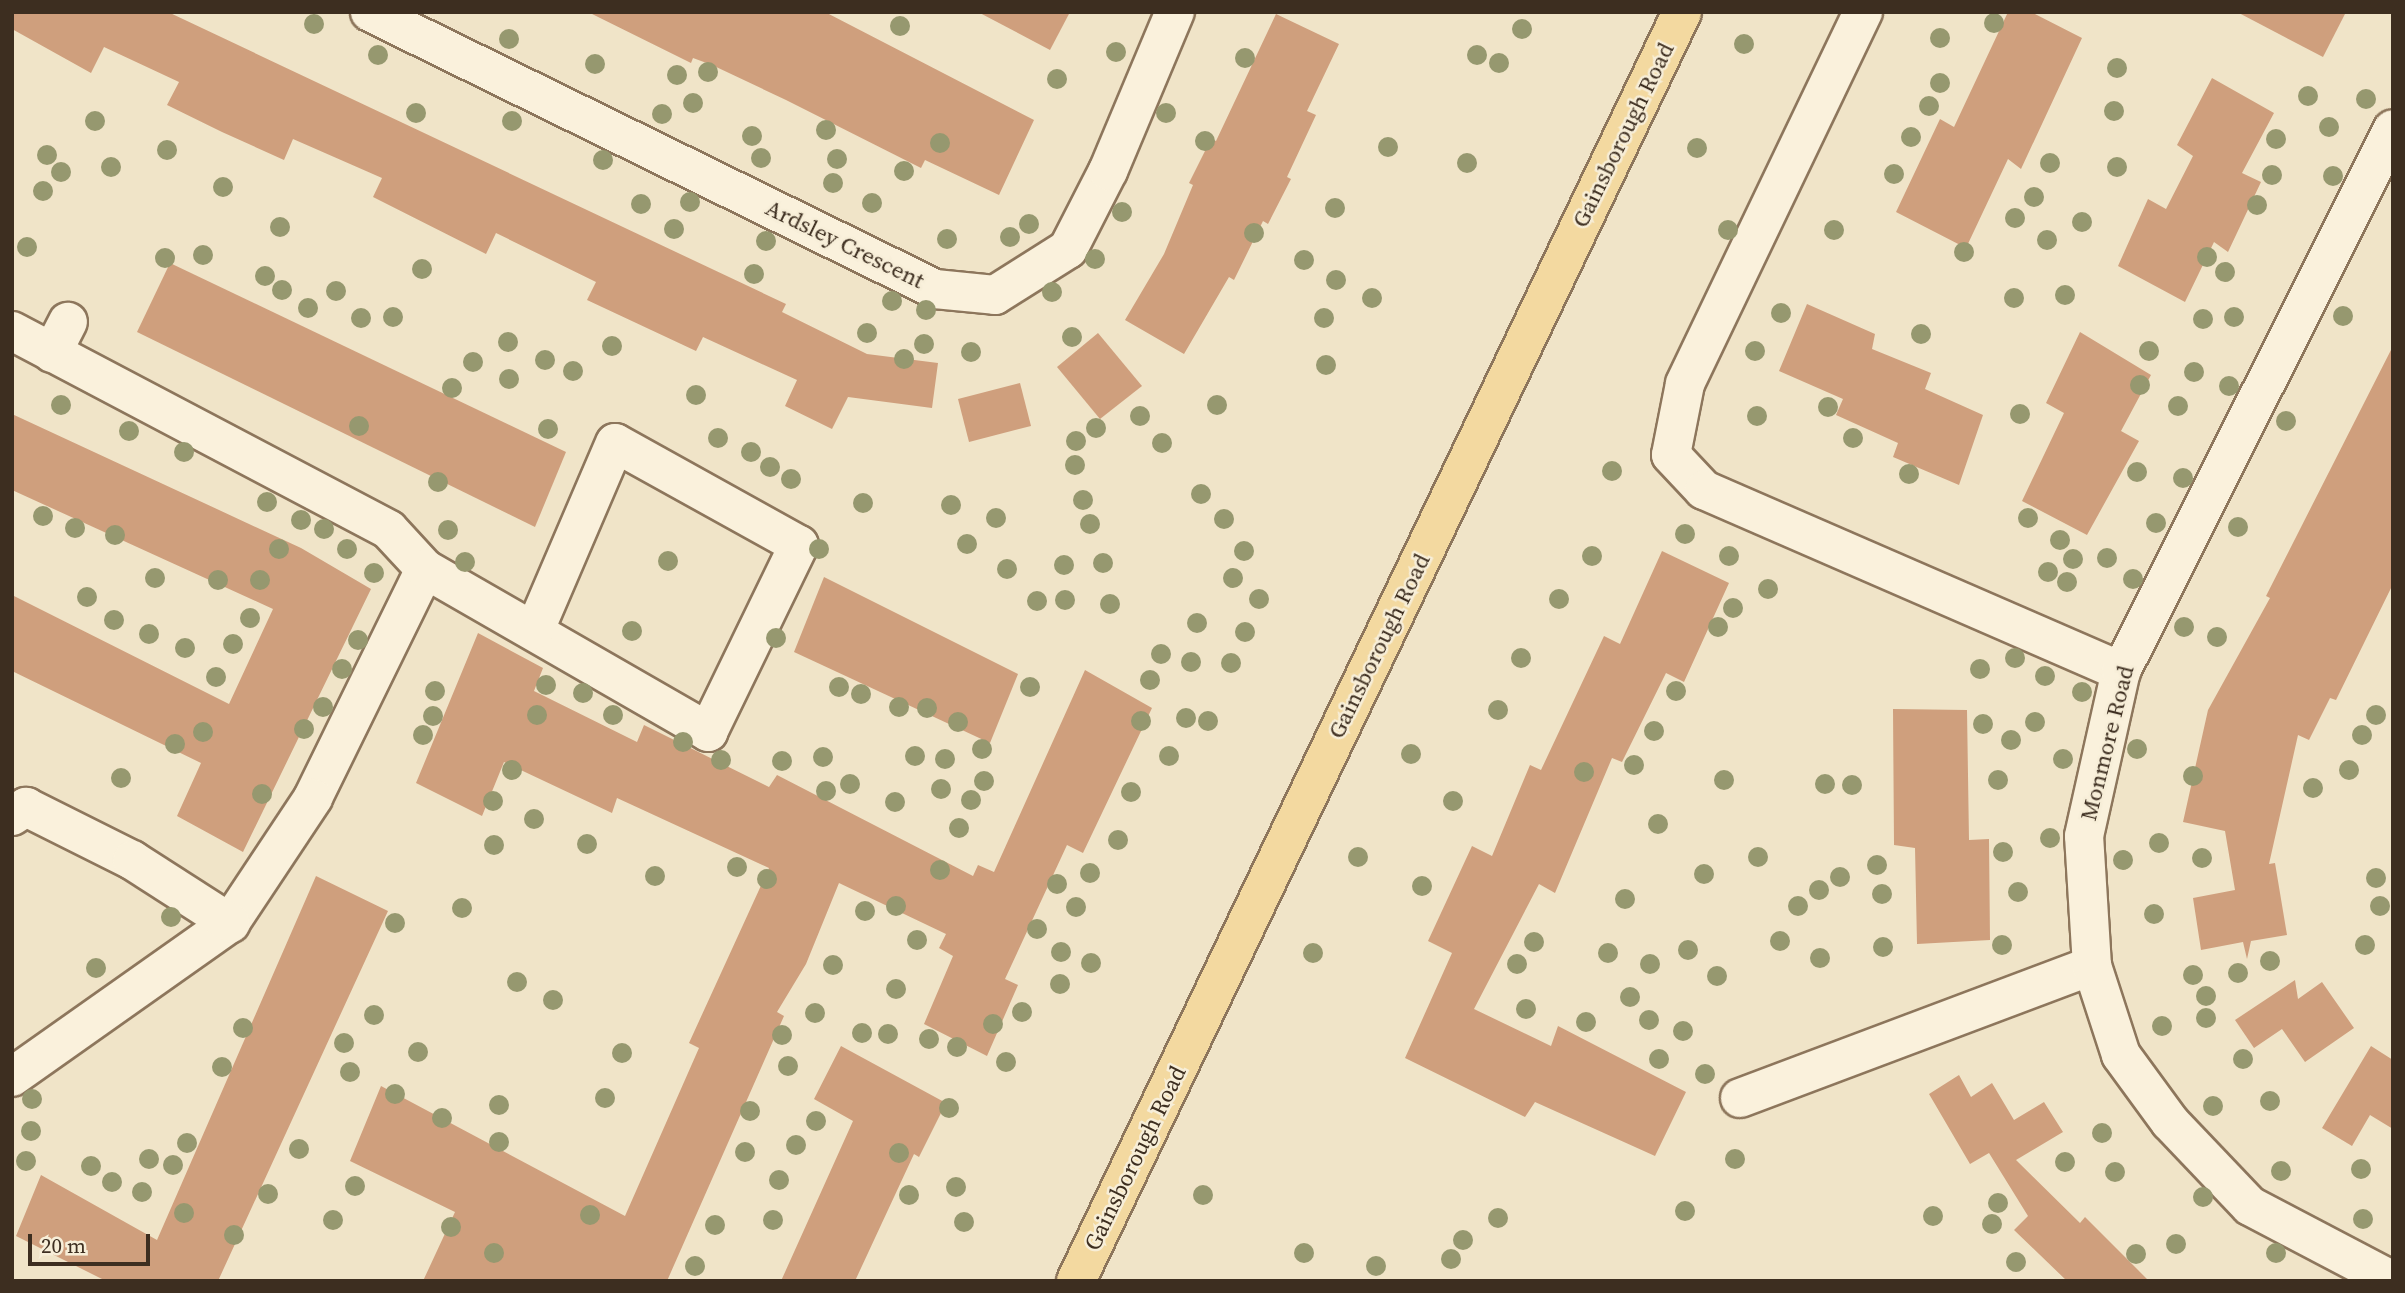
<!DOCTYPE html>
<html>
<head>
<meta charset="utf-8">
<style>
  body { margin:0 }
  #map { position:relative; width:2405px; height:1293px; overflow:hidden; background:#f0e4c8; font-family:"Source Serif 4",serif }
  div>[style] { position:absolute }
  .building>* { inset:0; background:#cf9f7d }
  .roads { filter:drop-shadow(2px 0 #8d765c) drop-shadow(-2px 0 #8d765c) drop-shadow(0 2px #8d765c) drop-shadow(0 -2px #8d765c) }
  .minor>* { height:38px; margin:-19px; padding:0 19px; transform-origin:19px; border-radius:19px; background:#faf1dc }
  .major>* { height:38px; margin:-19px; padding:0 19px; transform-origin:19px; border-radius:19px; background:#f3d9a0 }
  .trees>* { width:20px; height:20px; margin:-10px; border-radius:50%; background:#96986f }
  span { translate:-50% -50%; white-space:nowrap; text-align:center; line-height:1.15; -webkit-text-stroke:5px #f7eed8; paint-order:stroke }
  .street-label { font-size:23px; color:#3d2e20 }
  .frame { position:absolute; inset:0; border:14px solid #3d2e20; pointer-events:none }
  .scale { position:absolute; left:28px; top:1234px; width:122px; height:32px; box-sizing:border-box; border:4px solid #3d2e20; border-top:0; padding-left:9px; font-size:21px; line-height:24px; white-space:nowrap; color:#3d2e20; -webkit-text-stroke:5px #f7eed8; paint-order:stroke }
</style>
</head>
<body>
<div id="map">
  <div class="building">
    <div style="clip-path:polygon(12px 12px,168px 12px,786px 304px,782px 312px,867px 354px,938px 363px,932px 408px,848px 397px,832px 429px,785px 406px,797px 380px,703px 337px,696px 351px,587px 300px,596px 282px,496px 233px,486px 254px,373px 197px,382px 178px,293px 139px,284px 160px,222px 132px,167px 105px,179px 82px,104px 47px,91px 73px,12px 29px)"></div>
    <div style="clip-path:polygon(588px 12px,825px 12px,1034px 120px,999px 195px,925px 160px,921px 168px,786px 100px,712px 65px,693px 58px,691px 63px)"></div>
    <div style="clip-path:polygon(978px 12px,1070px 12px,1050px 50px)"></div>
    <div style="clip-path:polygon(2008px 12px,2031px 12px,2082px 38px,2021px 169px,2008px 159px,1966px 248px,1896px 212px,1940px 119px,1954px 127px)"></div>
    <div style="clip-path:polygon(2237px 12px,2346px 12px,2323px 57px)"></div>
    <div style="clip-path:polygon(1276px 14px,1339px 44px,1307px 111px,1316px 115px,1287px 177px,1291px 179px,1268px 224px,1263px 221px,1234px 280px,1229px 277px,1184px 354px,1125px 320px,1164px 254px,1193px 185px,1189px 183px,1211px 139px,1216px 141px)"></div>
    <div style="clip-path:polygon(2212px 78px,2274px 113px,2242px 173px,2261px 182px,2228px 252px,2214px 242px,2185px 302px,2118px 266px,2148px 199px,2166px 209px,2193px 156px,2177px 145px)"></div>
    <div style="clip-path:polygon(170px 263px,566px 452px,535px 527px,137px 332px)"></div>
    <div style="clip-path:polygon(1807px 304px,1875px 334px,1872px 349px,1931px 373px,1925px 389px,1983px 415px,1959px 485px,1893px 457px,1898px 443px,1836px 415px,1843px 399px,1779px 371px)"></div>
    <div style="clip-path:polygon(2080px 332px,2151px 375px,2121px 431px,2139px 441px,2087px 535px,2022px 501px,2064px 413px,2046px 403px)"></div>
    <div style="clip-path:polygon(1098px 333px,1142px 386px,1100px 419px,1057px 367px)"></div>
    <div style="clip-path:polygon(2393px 346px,2393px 584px,2336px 700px,2330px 698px,2309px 740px,2298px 735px,2269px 864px,2275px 863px,2287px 935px,2251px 941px,2247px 959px,2243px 942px,2201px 950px,2193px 898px,2235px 890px,2225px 831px,2183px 822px,2208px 710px,2270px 598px,2266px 596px)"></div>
    <div style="clip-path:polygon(1020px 383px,1031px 426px,969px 442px,958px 399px)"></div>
    <div style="clip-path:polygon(12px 414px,301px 548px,371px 589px,243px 852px,177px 816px,201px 763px,12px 671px,12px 595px,229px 704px,273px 609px,12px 490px)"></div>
    <div style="clip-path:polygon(1662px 551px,1729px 583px,1684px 682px,1666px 673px,1622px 762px,1612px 758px,1555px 893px,1539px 884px,1474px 1009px,1551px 1046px,1558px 1026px,1686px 1092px,1655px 1156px,1535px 1102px,1525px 1117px,1405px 1058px,1452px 953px,1428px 941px,1472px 846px,1492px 856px,1530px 765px,1541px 770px,1604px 636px,1620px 644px)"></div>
    <div style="clip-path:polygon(824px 577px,1018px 674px,990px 743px,794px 652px)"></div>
    <div style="clip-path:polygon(478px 633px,543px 668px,534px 691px,637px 742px,644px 725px,769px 787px,777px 775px,973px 876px,978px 865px,994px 872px,1085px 670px,1152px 708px,1083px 853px,1067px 845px,1005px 979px,1018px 985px,987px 1056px,924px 1024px,953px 956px,939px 948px,946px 934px,839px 883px,806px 964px,777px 1012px,784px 1016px,667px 1281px,423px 1281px,455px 1212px,350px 1161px,381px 1086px,625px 1216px,699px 1048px,689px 1043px,769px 868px,617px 798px,612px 813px,504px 762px,482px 816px,416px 783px)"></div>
    <div style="clip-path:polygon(1893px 709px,1967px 710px,1969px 840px,1989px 839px,1990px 940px,1917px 944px,1915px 848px,1894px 845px)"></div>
    <div style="clip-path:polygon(316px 876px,388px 911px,218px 1281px,106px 1281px,16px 1236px,41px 1175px,157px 1240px)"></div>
    <div style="clip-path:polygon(2295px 980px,2298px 999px,2322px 982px,2354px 1028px,2305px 1062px,2282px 1029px,2254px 1048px,2235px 1020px)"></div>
    <div style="clip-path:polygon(841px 1046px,946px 1103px,919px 1157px,914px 1154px,855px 1281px,781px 1281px,853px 1121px,814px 1099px)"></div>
    <div style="clip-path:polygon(2371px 1046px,2393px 1060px,2393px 1129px,2370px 1115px,2352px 1146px,2322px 1128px)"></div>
    <div style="clip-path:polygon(1959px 1075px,1971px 1097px,1992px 1083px,2014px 1120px,2044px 1102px,2063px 1132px,2016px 1160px,2080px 1223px,2085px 1217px,2149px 1281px,2067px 1281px,2014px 1230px,2028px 1216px,1989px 1153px,1970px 1164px,1929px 1094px)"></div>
  </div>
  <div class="roads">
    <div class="minor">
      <div style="left:370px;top:12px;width:629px;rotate:26.12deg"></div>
      <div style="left:935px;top:289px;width:60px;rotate:5.7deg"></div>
      <div style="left:995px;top:295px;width:86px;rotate:-32.2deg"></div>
      <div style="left:1068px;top:249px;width:88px;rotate:-62.9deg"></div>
      <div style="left:1108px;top:171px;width:173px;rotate:-67.2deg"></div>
      <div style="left:1863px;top:12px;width:412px;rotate:115.6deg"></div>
      <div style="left:1685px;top:384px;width:72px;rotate:101.2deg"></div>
      <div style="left:1671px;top:455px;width:48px;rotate:46.7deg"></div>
      <div style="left:1704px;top:490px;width:455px;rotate:23.5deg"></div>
      <div style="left:12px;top:331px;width:426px;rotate:27.8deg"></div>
      <div style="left:389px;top:530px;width:53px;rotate:47.3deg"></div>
      <div style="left:425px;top:569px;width:255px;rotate:116.1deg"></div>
      <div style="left:313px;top:798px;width:150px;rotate:123.6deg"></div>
      <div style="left:230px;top:923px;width:267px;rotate:144.8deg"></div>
      <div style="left:52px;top:353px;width:35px;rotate:-63deg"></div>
      <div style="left:425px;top:569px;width:327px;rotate:29.9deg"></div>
      <div style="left:708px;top:732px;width:208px;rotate:-64.1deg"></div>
      <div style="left:799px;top:545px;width:210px;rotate:-151deg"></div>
      <div style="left:615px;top:443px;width:203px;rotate:113.2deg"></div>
      <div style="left:12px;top:816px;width:17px;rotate:-33deg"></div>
      <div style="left:26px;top:807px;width:119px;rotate:26.6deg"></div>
      <div style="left:132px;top:860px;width:117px;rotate:32.7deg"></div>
      <div style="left:1740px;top:1098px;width:376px;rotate:-20.6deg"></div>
      <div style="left:2393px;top:1281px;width:161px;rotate:-152.3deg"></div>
      <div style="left:2250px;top:1206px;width:116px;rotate:-133.6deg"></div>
      <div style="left:2170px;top:1122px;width:83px;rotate:-126.2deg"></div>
      <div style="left:2121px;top:1055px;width:94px;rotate:-108deg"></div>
      <div style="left:2092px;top:966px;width:130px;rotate:-93.5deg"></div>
      <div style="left:2084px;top:836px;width:169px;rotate:-77.4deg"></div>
      <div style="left:2121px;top:671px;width:606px;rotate:-63.35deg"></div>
    </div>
    <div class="major">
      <div style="left:1076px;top:1281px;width:1406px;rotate:-64.47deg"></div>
    </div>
  </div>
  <div class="trees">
    <div style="left:1994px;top:23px"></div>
    <div style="left:314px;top:24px"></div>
    <div style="left:900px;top:26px"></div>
    <div style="left:1522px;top:29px"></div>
    <div style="left:1940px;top:38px"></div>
    <div style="left:509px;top:39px"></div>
    <div style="left:1744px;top:44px"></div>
    <div style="left:1116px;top:52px"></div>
    <div style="left:378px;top:55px"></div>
    <div style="left:1477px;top:55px"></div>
    <div style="left:1245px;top:58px"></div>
    <div style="left:1499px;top:63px"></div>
    <div style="left:595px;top:64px"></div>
    <div style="left:2117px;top:68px"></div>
    <div style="left:708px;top:72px"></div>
    <div style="left:677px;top:75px"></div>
    <div style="left:1057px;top:79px"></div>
    <div style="left:1940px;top:83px"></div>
    <div style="left:2308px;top:96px"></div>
    <div style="left:2366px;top:99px"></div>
    <div style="left:693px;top:103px"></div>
    <div style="left:1929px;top:106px"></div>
    <div style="left:2114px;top:111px"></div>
    <div style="left:416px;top:113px"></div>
    <div style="left:1166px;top:113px"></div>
    <div style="left:662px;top:114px"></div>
    <div style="left:95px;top:121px"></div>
    <div style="left:512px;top:121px"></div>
    <div style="left:2329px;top:127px"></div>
    <div style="left:826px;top:130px"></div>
    <div style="left:752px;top:136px"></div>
    <div style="left:1911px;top:137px"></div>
    <div style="left:2276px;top:139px"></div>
    <div style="left:1205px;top:141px"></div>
    <div style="left:940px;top:143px"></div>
    <div style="left:1388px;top:147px"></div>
    <div style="left:1697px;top:148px"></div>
    <div style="left:167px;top:150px"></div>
    <div style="left:47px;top:155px"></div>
    <div style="left:761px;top:158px"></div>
    <div style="left:837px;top:159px"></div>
    <div style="left:603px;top:160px"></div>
    <div style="left:1467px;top:163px"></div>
    <div style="left:2050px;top:163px"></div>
    <div style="left:111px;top:167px"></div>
    <div style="left:2117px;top:167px"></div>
    <div style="left:904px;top:171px"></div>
    <div style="left:61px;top:172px"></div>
    <div style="left:1894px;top:174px"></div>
    <div style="left:2272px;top:175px"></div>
    <div style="left:2333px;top:176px"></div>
    <div style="left:833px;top:183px"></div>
    <div style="left:223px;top:187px"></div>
    <div style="left:43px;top:191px"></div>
    <div style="left:2034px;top:197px"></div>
    <div style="left:690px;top:202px"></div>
    <div style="left:872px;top:203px"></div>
    <div style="left:641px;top:204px"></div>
    <div style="left:2257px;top:205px"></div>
    <div style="left:1335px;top:208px"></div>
    <div style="left:1122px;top:212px"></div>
    <div style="left:2015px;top:218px"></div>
    <div style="left:2082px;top:222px"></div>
    <div style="left:1029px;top:224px"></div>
    <div style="left:280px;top:227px"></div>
    <div style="left:674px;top:229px"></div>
    <div style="left:1728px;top:230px"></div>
    <div style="left:1834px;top:230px"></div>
    <div style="left:1254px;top:233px"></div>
    <div style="left:1010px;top:237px"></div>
    <div style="left:947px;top:239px"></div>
    <div style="left:2047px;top:240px"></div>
    <div style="left:766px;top:241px"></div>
    <div style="left:27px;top:247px"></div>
    <div style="left:1964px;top:252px"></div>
    <div style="left:203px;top:255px"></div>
    <div style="left:2207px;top:257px"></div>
    <div style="left:165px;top:258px"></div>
    <div style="left:1095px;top:259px"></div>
    <div style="left:1304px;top:260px"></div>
    <div style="left:422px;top:269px"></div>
    <div style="left:2225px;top:272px"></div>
    <div style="left:754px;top:274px"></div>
    <div style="left:265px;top:276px"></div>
    <div style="left:1336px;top:280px"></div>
    <div style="left:282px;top:290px"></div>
    <div style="left:336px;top:291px"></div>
    <div style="left:1052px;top:292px"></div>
    <div style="left:2065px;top:295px"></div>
    <div style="left:1372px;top:298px"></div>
    <div style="left:2014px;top:298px"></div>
    <div style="left:892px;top:301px"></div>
    <div style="left:308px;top:308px"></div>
    <div style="left:926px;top:310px"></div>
    <div style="left:1781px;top:313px"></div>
    <div style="left:2343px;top:316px"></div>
    <div style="left:393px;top:317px"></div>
    <div style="left:2234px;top:317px"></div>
    <div style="left:361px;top:318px"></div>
    <div style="left:1324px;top:318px"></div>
    <div style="left:2203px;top:319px"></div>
    <div style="left:867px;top:333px"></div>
    <div style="left:1921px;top:334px"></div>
    <div style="left:1072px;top:337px"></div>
    <div style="left:508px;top:342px"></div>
    <div style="left:924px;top:344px"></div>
    <div style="left:612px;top:346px"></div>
    <div style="left:1755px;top:351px"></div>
    <div style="left:2149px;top:351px"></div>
    <div style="left:971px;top:352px"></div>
    <div style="left:904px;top:359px"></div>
    <div style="left:545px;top:360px"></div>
    <div style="left:473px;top:362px"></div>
    <div style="left:1326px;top:365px"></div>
    <div style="left:573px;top:371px"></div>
    <div style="left:2194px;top:372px"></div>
    <div style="left:509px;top:379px"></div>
    <div style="left:2140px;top:385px"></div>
    <div style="left:2229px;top:386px"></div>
    <div style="left:452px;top:388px"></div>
    <div style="left:696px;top:395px"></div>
    <div style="left:61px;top:405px"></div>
    <div style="left:1217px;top:405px"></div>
    <div style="left:2178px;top:406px"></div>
    <div style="left:1828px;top:407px"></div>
    <div style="left:2020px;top:414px"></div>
    <div style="left:1140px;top:416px"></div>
    <div style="left:1757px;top:416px"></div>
    <div style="left:2286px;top:421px"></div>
    <div style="left:359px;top:426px"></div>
    <div style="left:1096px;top:428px"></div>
    <div style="left:548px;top:429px"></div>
    <div style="left:129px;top:431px"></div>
    <div style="left:718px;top:438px"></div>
    <div style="left:1853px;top:438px"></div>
    <div style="left:1076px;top:441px"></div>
    <div style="left:1162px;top:443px"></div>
    <div style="left:184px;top:452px"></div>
    <div style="left:751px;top:452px"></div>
    <div style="left:1075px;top:465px"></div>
    <div style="left:770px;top:467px"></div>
    <div style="left:1612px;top:471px"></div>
    <div style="left:2137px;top:472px"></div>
    <div style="left:1909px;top:474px"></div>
    <div style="left:2183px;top:478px"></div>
    <div style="left:791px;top:479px"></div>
    <div style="left:438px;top:482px"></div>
    <div style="left:1201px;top:494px"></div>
    <div style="left:1083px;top:500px"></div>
    <div style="left:267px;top:502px"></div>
    <div style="left:863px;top:503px"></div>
    <div style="left:951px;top:505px"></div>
    <div style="left:43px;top:516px"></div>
    <div style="left:996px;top:518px"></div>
    <div style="left:2028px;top:518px"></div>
    <div style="left:1224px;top:519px"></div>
    <div style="left:301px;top:520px"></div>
    <div style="left:2156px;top:523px"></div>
    <div style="left:1090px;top:524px"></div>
    <div style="left:2238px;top:527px"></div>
    <div style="left:75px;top:528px"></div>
    <div style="left:324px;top:529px"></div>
    <div style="left:448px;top:530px"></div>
    <div style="left:1685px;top:534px"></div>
    <div style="left:115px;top:535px"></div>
    <div style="left:2060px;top:540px"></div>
    <div style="left:967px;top:544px"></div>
    <div style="left:279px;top:549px"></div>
    <div style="left:347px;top:549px"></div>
    <div style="left:819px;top:549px"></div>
    <div style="left:1244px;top:551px"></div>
    <div style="left:1592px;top:556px"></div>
    <div style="left:1729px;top:556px"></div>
    <div style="left:2107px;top:558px"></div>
    <div style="left:2073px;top:559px"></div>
    <div style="left:668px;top:561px"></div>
    <div style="left:465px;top:562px"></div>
    <div style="left:1103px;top:563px"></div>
    <div style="left:1064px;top:565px"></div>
    <div style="left:1007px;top:569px"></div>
    <div style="left:2048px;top:572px"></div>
    <div style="left:374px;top:573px"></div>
    <div style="left:155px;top:578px"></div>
    <div style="left:1233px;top:578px"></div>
    <div style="left:2133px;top:579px"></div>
    <div style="left:218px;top:580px"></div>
    <div style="left:260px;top:580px"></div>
    <div style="left:2067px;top:582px"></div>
    <div style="left:1768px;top:589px"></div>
    <div style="left:87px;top:597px"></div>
    <div style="left:1259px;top:599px"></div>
    <div style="left:1559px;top:599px"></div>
    <div style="left:1065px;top:600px"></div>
    <div style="left:1037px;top:601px"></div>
    <div style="left:1110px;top:604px"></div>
    <div style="left:1733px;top:608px"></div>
    <div style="left:250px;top:618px"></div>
    <div style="left:114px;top:620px"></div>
    <div style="left:1197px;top:623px"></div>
    <div style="left:1718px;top:627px"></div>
    <div style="left:2184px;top:627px"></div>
    <div style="left:632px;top:631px"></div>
    <div style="left:1245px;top:632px"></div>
    <div style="left:149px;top:634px"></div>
    <div style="left:2217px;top:637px"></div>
    <div style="left:776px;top:638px"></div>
    <div style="left:358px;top:640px"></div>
    <div style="left:233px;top:644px"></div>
    <div style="left:185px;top:648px"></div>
    <div style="left:1161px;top:654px"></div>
    <div style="left:1521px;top:658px"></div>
    <div style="left:2015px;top:658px"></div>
    <div style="left:1191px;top:662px"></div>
    <div style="left:1231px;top:663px"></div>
    <div style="left:342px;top:669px"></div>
    <div style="left:1980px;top:669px"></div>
    <div style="left:2045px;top:676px"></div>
    <div style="left:216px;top:677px"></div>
    <div style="left:1150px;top:680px"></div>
    <div style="left:546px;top:685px"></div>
    <div style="left:839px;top:687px"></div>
    <div style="left:1030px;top:687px"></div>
    <div style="left:435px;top:691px"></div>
    <div style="left:1676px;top:691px"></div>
    <div style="left:2082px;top:692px"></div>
    <div style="left:583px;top:693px"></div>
    <div style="left:861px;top:694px"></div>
    <div style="left:323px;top:707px"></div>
    <div style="left:899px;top:707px"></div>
    <div style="left:927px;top:708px"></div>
    <div style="left:1498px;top:710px"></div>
    <div style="left:537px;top:715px"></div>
    <div style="left:613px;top:715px"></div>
    <div style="left:2376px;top:715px"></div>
    <div style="left:433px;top:716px"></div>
    <div style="left:1186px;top:718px"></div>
    <div style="left:1141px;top:721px"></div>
    <div style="left:1208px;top:721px"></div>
    <div style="left:958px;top:722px"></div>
    <div style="left:2035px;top:722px"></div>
    <div style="left:1983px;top:724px"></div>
    <div style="left:304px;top:729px"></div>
    <div style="left:1654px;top:731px"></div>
    <div style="left:203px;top:732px"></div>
    <div style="left:423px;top:735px"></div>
    <div style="left:2362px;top:735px"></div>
    <div style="left:2011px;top:740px"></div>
    <div style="left:683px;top:742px"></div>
    <div style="left:175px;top:744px"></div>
    <div style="left:982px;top:749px"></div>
    <div style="left:2137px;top:749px"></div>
    <div style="left:1411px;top:754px"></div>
    <div style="left:915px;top:756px"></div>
    <div style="left:1169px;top:756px"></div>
    <div style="left:823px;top:757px"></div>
    <div style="left:945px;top:759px"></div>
    <div style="left:2063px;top:759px"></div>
    <div style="left:721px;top:760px"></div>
    <div style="left:782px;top:761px"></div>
    <div style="left:1634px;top:765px"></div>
    <div style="left:512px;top:770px"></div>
    <div style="left:2349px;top:770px"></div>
    <div style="left:1584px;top:772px"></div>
    <div style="left:2193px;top:776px"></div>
    <div style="left:121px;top:778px"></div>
    <div style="left:1724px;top:780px"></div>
    <div style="left:1998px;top:780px"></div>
    <div style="left:984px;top:781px"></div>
    <div style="left:850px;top:784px"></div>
    <div style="left:1825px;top:784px"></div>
    <div style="left:1852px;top:785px"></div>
    <div style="left:2313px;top:788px"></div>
    <div style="left:941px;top:789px"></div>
    <div style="left:826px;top:791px"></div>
    <div style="left:1131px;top:792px"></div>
    <div style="left:262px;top:794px"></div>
    <div style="left:971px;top:800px"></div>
    <div style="left:493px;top:801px"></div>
    <div style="left:1453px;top:801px"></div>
    <div style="left:895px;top:802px"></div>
    <div style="left:534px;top:819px"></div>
    <div style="left:1658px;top:824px"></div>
    <div style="left:959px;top:828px"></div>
    <div style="left:2050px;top:838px"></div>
    <div style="left:1118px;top:840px"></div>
    <div style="left:2159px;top:843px"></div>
    <div style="left:587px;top:844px"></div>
    <div style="left:494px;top:845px"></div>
    <div style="left:2003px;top:852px"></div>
    <div style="left:1358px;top:857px"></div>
    <div style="left:1758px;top:857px"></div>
    <div style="left:2202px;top:858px"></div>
    <div style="left:2123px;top:860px"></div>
    <div style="left:1877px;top:865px"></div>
    <div style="left:737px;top:867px"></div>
    <div style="left:940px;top:870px"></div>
    <div style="left:1090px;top:873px"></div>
    <div style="left:1704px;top:874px"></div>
    <div style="left:655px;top:876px"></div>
    <div style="left:1840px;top:877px"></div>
    <div style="left:2376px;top:878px"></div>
    <div style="left:767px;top:879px"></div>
    <div style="left:1057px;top:884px"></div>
    <div style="left:1422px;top:886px"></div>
    <div style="left:1819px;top:890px"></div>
    <div style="left:2018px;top:892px"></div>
    <div style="left:1882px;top:894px"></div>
    <div style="left:1625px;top:899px"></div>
    <div style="left:896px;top:906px"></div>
    <div style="left:1798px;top:906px"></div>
    <div style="left:2380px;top:906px"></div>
    <div style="left:1076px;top:907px"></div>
    <div style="left:462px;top:908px"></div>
    <div style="left:865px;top:911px"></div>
    <div style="left:2154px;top:914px"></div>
    <div style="left:171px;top:917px"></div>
    <div style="left:395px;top:923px"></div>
    <div style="left:1037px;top:929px"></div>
    <div style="left:917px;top:940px"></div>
    <div style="left:1780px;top:941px"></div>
    <div style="left:1534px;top:942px"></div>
    <div style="left:2002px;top:945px"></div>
    <div style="left:2365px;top:945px"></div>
    <div style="left:1883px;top:947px"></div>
    <div style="left:1688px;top:950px"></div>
    <div style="left:1061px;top:952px"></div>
    <div style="left:1313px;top:953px"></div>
    <div style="left:1608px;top:953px"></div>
    <div style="left:1820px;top:958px"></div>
    <div style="left:2270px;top:961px"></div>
    <div style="left:1091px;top:963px"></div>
    <div style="left:1517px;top:964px"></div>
    <div style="left:1650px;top:964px"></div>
    <div style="left:833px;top:965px"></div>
    <div style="left:96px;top:968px"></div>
    <div style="left:2238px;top:973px"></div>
    <div style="left:2193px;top:975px"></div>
    <div style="left:1717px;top:976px"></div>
    <div style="left:517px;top:982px"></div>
    <div style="left:1060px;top:984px"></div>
    <div style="left:896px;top:989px"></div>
    <div style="left:2206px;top:996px"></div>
    <div style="left:1630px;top:997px"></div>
    <div style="left:553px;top:1000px"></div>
    <div style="left:1526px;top:1009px"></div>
    <div style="left:1022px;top:1012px"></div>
    <div style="left:815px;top:1013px"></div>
    <div style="left:374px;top:1015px"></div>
    <div style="left:2206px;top:1018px"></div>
    <div style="left:1649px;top:1020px"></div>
    <div style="left:1586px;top:1022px"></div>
    <div style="left:993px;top:1024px"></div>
    <div style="left:2162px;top:1026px"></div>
    <div style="left:243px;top:1028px"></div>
    <div style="left:1683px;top:1031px"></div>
    <div style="left:862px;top:1033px"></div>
    <div style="left:888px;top:1034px"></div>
    <div style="left:782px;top:1035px"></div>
    <div style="left:929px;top:1039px"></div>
    <div style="left:344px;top:1043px"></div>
    <div style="left:957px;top:1047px"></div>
    <div style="left:418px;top:1052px"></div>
    <div style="left:622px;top:1053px"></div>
    <div style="left:1659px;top:1059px"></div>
    <div style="left:2243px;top:1059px"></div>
    <div style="left:1006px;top:1062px"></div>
    <div style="left:788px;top:1066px"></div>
    <div style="left:222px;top:1067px"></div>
    <div style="left:350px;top:1072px"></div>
    <div style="left:1705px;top:1074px"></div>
    <div style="left:395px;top:1094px"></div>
    <div style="left:605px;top:1098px"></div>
    <div style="left:32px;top:1099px"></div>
    <div style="left:2270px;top:1101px"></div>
    <div style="left:499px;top:1105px"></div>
    <div style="left:2213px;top:1106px"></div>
    <div style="left:949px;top:1108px"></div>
    <div style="left:750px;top:1111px"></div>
    <div style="left:442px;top:1118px"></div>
    <div style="left:816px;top:1121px"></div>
    <div style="left:31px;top:1131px"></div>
    <div style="left:2102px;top:1133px"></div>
    <div style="left:499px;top:1142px"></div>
    <div style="left:187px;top:1143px"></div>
    <div style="left:796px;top:1145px"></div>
    <div style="left:299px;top:1149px"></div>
    <div style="left:745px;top:1152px"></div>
    <div style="left:899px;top:1153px"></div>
    <div style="left:149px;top:1159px"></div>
    <div style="left:1735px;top:1159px"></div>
    <div style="left:26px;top:1161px"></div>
    <div style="left:2065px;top:1162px"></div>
    <div style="left:173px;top:1165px"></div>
    <div style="left:91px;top:1166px"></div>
    <div style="left:2361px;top:1169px"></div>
    <div style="left:2281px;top:1171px"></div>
    <div style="left:2115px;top:1172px"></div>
    <div style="left:779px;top:1180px"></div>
    <div style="left:112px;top:1182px"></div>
    <div style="left:355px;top:1186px"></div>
    <div style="left:956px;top:1187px"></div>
    <div style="left:142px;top:1192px"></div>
    <div style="left:268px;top:1194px"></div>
    <div style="left:909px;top:1195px"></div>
    <div style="left:1203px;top:1195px"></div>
    <div style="left:2203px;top:1197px"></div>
    <div style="left:1998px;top:1203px"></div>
    <div style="left:1685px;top:1211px"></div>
    <div style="left:184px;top:1213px"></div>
    <div style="left:590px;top:1215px"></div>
    <div style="left:1933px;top:1216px"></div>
    <div style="left:1498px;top:1218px"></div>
    <div style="left:2363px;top:1219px"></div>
    <div style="left:333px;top:1220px"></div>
    <div style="left:773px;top:1220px"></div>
    <div style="left:964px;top:1222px"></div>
    <div style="left:1992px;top:1224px"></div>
    <div style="left:715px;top:1225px"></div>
    <div style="left:451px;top:1227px"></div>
    <div style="left:234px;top:1235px"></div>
    <div style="left:1463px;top:1240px"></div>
    <div style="left:2176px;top:1244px"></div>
    <div style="left:494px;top:1253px"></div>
    <div style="left:1304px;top:1253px"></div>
    <div style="left:2276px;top:1253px"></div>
    <div style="left:2136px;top:1254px"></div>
    <div style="left:1451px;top:1259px"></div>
    <div style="left:2016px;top:1262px"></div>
    <div style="left:695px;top:1266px"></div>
    <div style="left:1376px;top:1266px"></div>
  </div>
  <div class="street-label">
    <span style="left:1623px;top:135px;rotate:-64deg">Gainsborough Road</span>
    <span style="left:845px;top:244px;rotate:26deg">Ardsley Crescent</span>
    <span style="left:1379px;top:646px;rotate:-64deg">Gainsborough Road</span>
    <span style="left:2107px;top:743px;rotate:-76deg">Monmore Road</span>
    <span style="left:1135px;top:1158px;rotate:-64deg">Gainsborough Road</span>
  </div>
  <div class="frame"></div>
  <div class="scale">20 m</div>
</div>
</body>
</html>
